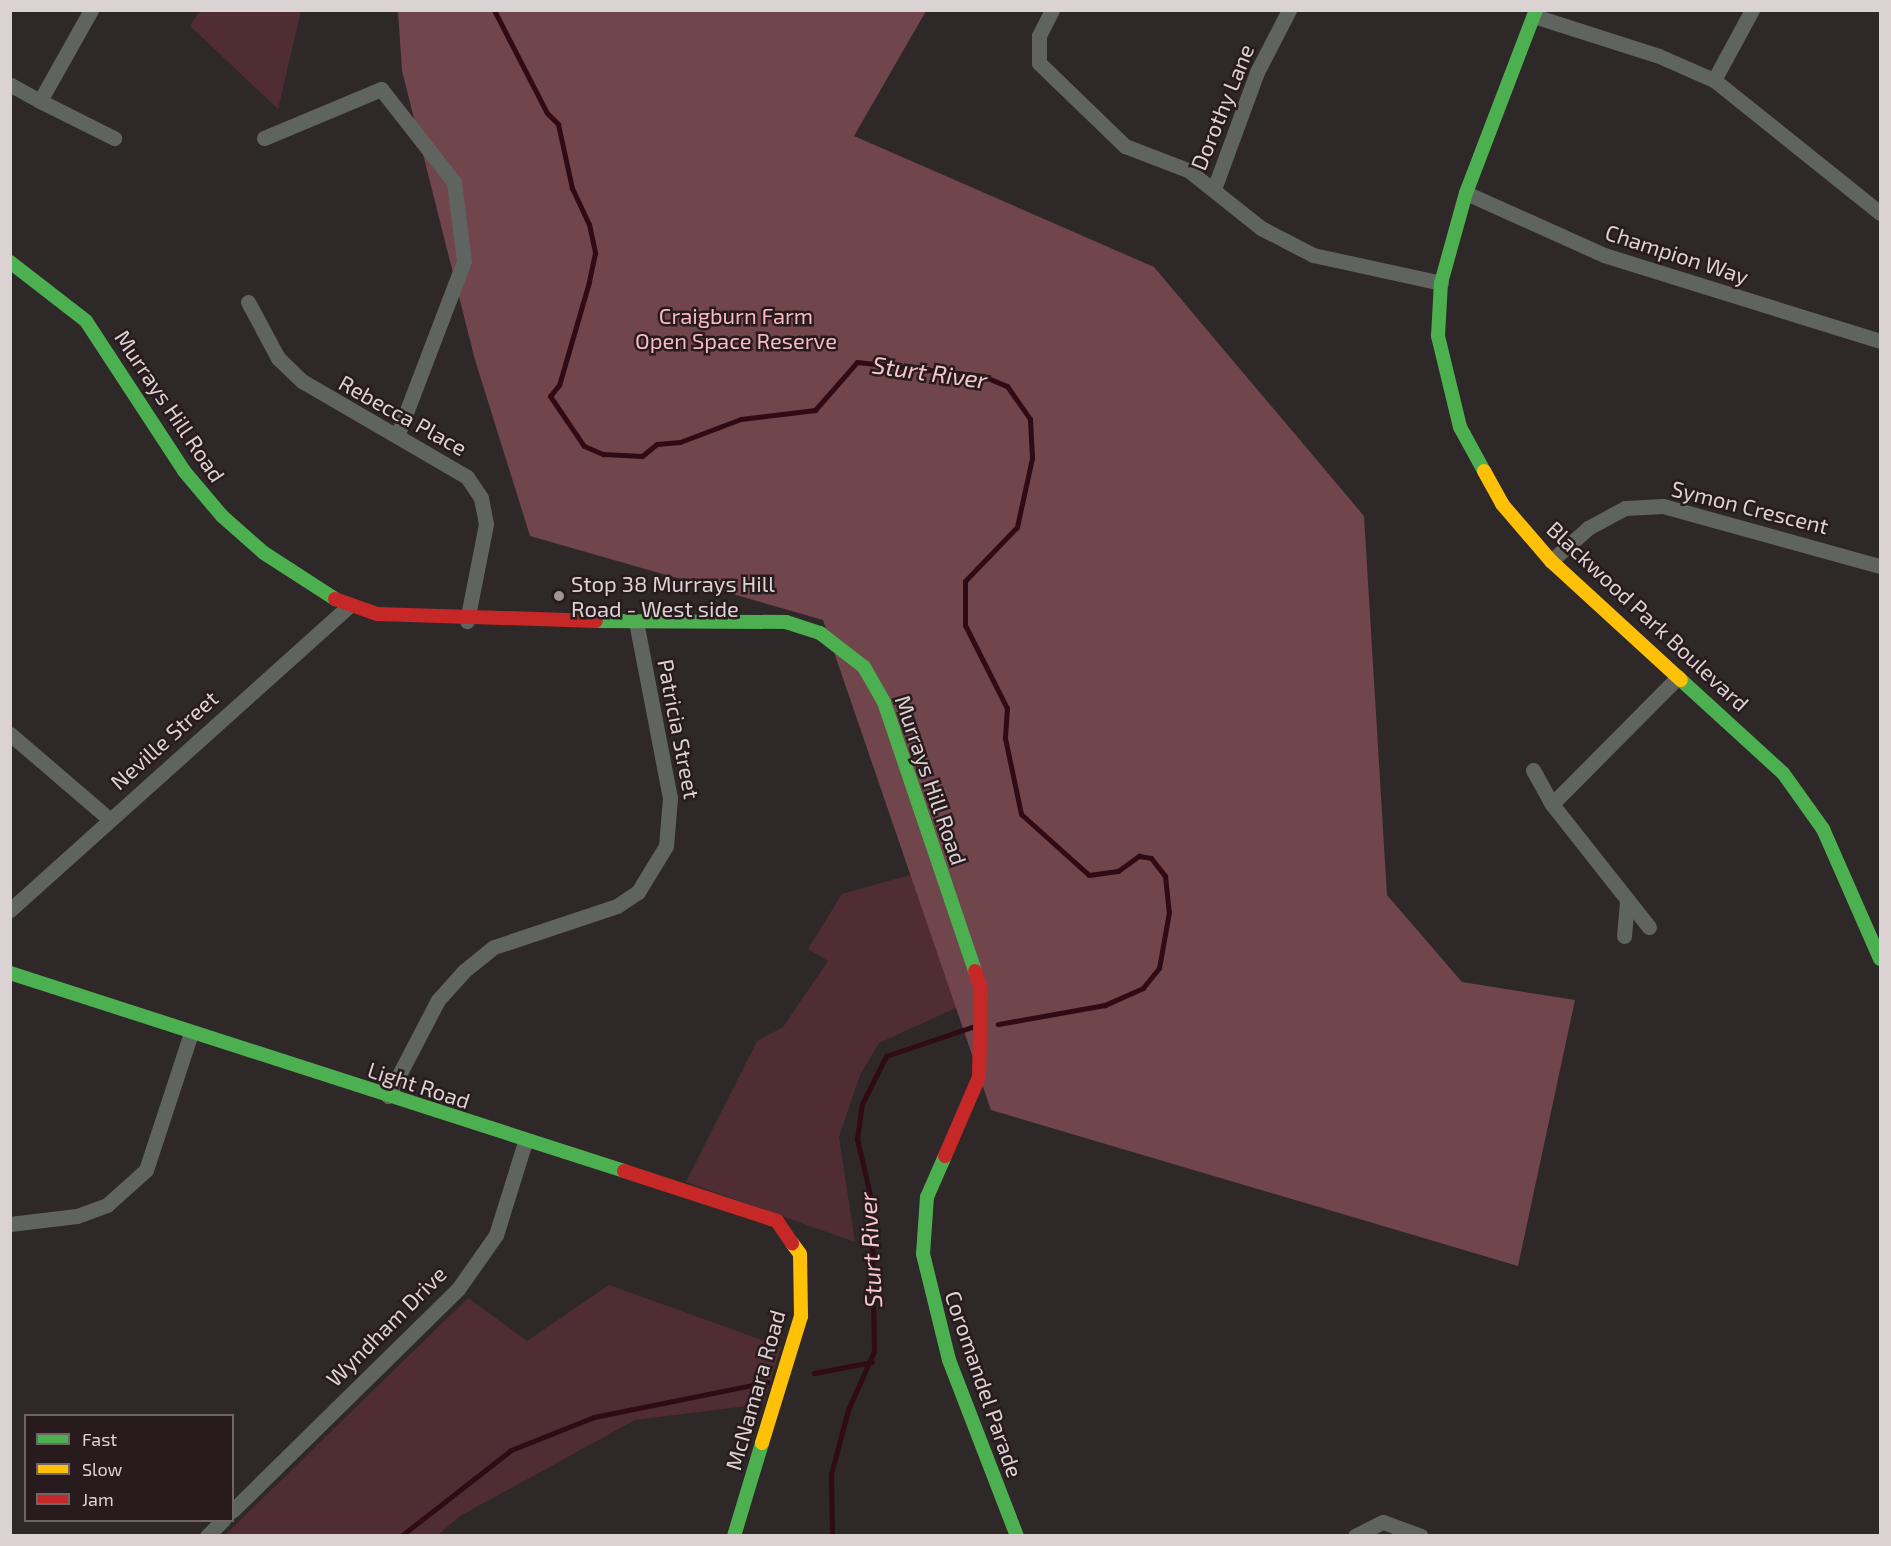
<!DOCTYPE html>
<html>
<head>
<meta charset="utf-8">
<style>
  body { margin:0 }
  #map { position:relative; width:1891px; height:1546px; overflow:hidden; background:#2e2828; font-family:"Exo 2",sans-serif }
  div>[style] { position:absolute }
  .green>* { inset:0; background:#502d33 }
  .forest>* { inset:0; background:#70454c }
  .stream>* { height:5px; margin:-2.5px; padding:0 2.5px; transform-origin:2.5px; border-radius:2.5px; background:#300b15 }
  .street>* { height:15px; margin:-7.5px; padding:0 7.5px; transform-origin:7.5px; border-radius:7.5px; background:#606460 }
  .fast>* { height:14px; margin:-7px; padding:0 7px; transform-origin:7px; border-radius:7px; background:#4caf50 }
  .slow>* { height:14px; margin:-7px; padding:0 7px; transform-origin:7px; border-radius:7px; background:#ffc107 }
  .jam>* { height:14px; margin:-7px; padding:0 7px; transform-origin:7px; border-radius:7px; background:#c62828 }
  .dots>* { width:16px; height:16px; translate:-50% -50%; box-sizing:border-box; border:3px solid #281b1d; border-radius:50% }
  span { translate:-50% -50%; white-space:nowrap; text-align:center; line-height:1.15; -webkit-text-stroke:5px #281b1d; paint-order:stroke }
  .street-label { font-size:22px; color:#dbd2d3 }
  .park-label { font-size:22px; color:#fbbac3 }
  .poi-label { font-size:22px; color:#dbd2d3 }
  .left { translate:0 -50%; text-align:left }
  .water-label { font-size:24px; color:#f7c6cc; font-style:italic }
  .frame { position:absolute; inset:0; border:12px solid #dbd2d3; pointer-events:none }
  .legend { position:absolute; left:24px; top:1414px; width:210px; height:108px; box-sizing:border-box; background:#281b1d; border:2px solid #706466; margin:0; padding:8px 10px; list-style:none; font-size:18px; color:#dbd2d3 }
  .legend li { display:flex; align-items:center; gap:12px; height:30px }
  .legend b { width:30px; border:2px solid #706466 }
</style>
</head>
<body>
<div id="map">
  <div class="green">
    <div style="clip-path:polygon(200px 10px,301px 11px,278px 109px,190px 26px)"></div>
    <div style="clip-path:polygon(920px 872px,960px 1006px,879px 1043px,860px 1075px,839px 1137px,855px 1242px,686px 1182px,757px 1041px,783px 1027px,828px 961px,808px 949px,842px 894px)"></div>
    <div style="clip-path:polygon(609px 1285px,781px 1347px,763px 1404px,635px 1420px,460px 1516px,438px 1535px,224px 1536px,468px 1298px,527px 1341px)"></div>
  </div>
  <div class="forest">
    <div style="clip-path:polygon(398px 11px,926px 11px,854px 136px,1154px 267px,1364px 516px,1387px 895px,1462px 982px,1575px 1000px,1518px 1266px,991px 1110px,823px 620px,530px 536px,475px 360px,402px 71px)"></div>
  </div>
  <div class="stream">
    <div style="left:494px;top:10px;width:116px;rotate:62.8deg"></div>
    <div style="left:547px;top:113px;width:16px;rotate:45deg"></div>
    <div style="left:558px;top:124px;width:66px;rotate:77.7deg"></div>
    <div style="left:572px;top:188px;width:40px;rotate:65deg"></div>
    <div style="left:589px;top:224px;width:30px;rotate:78deg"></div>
    <div style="left:595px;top:253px;width:30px;rotate:102deg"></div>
    <div style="left:589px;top:282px;width:107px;rotate:106.2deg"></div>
    <div style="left:559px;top:385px;width:14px;rotate:129deg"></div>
    <div style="left:550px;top:396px;width:60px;rotate:55.8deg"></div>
    <div style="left:584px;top:446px;width:21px;rotate:23deg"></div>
    <div style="left:603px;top:454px;width:39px;rotate:3deg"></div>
    <div style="left:642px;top:456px;width:19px;rotate:-39deg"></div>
    <div style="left:657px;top:444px;width:23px;rotate:-5deg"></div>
    <div style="left:680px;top:442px;width:65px;rotate:-20.7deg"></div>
    <div style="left:741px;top:419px;width:75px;rotate:-6.9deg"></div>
    <div style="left:815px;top:410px;width:64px;rotate:-48.8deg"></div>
    <div style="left:857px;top:362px;width:127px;rotate:6.3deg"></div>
    <div style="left:983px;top:376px;width:26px;rotate:23deg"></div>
    <div style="left:1007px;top:386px;width:40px;rotate:55.1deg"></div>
    <div style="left:1030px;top:419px;width:39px;rotate:87deg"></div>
    <div style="left:1032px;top:458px;width:71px;rotate:102.3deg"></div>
    <div style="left:1017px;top:527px;width:75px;rotate:133.9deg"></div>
    <div style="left:965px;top:581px;width:44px;rotate:90deg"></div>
    <div style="left:965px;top:625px;width:93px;rotate:63.2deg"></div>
    <div style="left:1007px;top:708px;width:30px;rotate:94deg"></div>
    <div style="left:1005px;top:738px;width:78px;rotate:78.1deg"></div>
    <div style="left:1021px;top:814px;width:91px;rotate:41.9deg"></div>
    <div style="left:1089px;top:875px;width:29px;rotate:-8deg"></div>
    <div style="left:1118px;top:871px;width:26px;rotate:-36deg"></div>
    <div style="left:1139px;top:856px;width:12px;rotate:9deg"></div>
    <div style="left:1151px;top:858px;width:23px;rotate:52deg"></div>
    <div style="left:1165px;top:876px;width:36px;rotate:84deg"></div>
    <div style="left:1169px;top:912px;width:57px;rotate:100.1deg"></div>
    <div style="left:1159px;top:968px;width:26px;rotate:129deg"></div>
    <div style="left:1143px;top:988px;width:42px;rotate:155.9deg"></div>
    <div style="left:1105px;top:1005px;width:109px;rotate:169.9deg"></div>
    <div style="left:814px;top:1373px;width:59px;rotate:-10.7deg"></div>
    <div style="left:401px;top:1536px;width:140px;rotate:-38deg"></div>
    <div style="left:511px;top:1450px;width:89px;rotate:-21.7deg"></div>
    <div style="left:594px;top:1417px;width:177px;rotate:-11.4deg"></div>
    <div style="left:832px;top:1536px;width:62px;rotate:-90.9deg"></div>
    <div style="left:831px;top:1474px;width:66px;rotate:-75.1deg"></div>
    <div style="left:848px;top:1410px;width:64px;rotate:-66.2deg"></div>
    <div style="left:874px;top:1351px;width:152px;rotate:-91.1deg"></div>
    <div style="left:871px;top:1199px;width:62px;rotate:-103.1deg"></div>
    <div style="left:857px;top:1139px;width:35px;rotate:-82deg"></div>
    <div style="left:862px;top:1104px;width:54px;rotate:-63.4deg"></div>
    <div style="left:886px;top:1056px;width:91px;rotate:-18.6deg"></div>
  </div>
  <div class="street">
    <div style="left:91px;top:10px;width:104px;rotate:119.3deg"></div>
    <div style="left:40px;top:101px;width:83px;rotate:26.6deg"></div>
    <div style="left:1052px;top:10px;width:29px;rotate:117deg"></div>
    <div style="left:1039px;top:36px;width:27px;rotate:90deg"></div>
    <div style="left:1039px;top:63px;width:120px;rotate:44deg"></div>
    <div style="left:1125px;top:146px;width:67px;rotate:20.9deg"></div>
    <div style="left:1188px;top:170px;width:93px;rotate:38.5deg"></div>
    <div style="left:1261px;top:228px;width:59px;rotate:27.4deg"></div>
    <div style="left:1313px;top:255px;width:131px;rotate:12.3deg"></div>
    <div style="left:1534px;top:16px;width:131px;rotate:17.7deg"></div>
    <div style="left:1659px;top:56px;width:60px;rotate:23.6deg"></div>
    <div style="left:1714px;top:80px;width:213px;rotate:38.7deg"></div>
    <div style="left:1714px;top:80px;width:80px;rotate:-61.5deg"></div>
    <div style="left:11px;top:85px;width:33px;rotate:29deg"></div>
    <div style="left:264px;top:138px;width:127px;rotate:-22.7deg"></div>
    <div style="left:381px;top:89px;width:118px;rotate:51.9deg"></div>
    <div style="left:454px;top:182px;width:80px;rotate:82.8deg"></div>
    <div style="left:464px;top:261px;width:187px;rotate:110.9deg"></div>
    <div style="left:1214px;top:189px;width:125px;rotate:-69.8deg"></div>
    <div style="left:1257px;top:72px;width:70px;rotate:-62.7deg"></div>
    <div style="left:1466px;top:193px;width:151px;rotate:24.2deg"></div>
    <div style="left:1604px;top:255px;width:289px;rotate:17.3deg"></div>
    <div style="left:248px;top:302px;width:64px;rotate:61.8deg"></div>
    <div style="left:278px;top:358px;width:33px;rotate:44deg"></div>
    <div style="left:302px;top:381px;width:191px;rotate:30.2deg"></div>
    <div style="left:467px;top:477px;width:25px;rotate:56deg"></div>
    <div style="left:481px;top:498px;width:26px;rotate:79deg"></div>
    <div style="left:486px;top:524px;width:99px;rotate:101.1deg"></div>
    <div style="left:1551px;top:561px;width:50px;rotate:-41.7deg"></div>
    <div style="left:1588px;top:528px;width:42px;rotate:-28.4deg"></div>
    <div style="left:1625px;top:508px;width:38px;rotate:-3deg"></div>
    <div style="left:1663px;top:506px;width:225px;rotate:15.5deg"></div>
    <div style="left:10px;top:734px;width:130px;rotate:40.6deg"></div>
    <div style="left:1533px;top:770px;width:39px;rotate:61deg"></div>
    <div style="left:10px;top:910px;width:455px;rotate:-41.9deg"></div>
    <div style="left:1649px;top:927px;width:157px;rotate:-128.3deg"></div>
    <div style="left:1552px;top:804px;width:179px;rotate:-45.2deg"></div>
    <div style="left:1624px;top:936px;width:36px;rotate:-85deg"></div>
    <div style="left:388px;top:1096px;width:108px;rotate:-62.5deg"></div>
    <div style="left:438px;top:1000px;width:39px;rotate:-48deg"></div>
    <div style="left:464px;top:971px;width:38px;rotate:-39deg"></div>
    <div style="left:494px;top:947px;width:130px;rotate:-18.4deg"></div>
    <div style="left:617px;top:906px;width:25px;rotate:-34deg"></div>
    <div style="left:638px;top:892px;width:54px;rotate:-58.7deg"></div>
    <div style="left:666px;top:846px;width:48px;rotate:-85.2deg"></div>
    <div style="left:670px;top:798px;width:179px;rotate:-100.9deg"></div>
    <div style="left:10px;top:1224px;width:67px;rotate:-6.8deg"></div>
    <div style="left:77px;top:1216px;width:32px;rotate:-20deg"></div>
    <div style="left:107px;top:1205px;width:52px;rotate:-41.9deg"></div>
    <div style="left:146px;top:1170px;width:144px;rotate:-71.8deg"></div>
    <div style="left:232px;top:1511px;width:317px;rotate:-44.5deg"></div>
    <div style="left:458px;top:1289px;width:66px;rotate:-54.9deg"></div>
    <div style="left:496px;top:1235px;width:97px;rotate:-72.7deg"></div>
    <div style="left:207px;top:1536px;width:23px;rotate:-45deg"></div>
    <div style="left:1355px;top:1536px;width:31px;rotate:-27deg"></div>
    <div style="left:1383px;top:1522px;width:40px;rotate:20.2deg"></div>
  </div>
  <div class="fast">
    <div style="left:10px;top:262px;width:96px;rotate:37.8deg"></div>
    <div style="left:86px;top:321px;width:179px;rotate:56.8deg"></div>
    <div style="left:184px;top:471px;width:59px;rotate:49.8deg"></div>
    <div style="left:222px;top:516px;width:56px;rotate:41.4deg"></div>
    <div style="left:264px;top:553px;width:85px;rotate:32.9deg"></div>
    <div style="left:1484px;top:471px;width:50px;rotate:-118.6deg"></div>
    <div style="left:1460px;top:427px;width:94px;rotate:-103.6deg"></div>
    <div style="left:1438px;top:336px;width:53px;rotate:-86.8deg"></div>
    <div style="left:1441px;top:283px;width:93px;rotate:-74.5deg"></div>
    <div style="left:1466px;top:193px;width:196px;rotate:-69.1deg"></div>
    <div style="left:596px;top:621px;width:190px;rotate:0.3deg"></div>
    <div style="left:786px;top:622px;width:36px;rotate:18deg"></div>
    <div style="left:820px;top:633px;width:56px;rotate:37.7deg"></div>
    <div style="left:864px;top:667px;width:40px;rotate:60.3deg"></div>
    <div style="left:884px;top:702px;width:284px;rotate:71.3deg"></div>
    <div style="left:1681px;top:680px;width:138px;rotate:42.4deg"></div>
    <div style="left:1783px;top:773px;width:69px;rotate:54.5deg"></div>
    <div style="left:1823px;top:829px;width:142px;rotate:66.3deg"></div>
    <div style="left:10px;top:973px;width:645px;rotate:17.87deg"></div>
    <div style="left:945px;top:1156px;width:45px;rotate:113.7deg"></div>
    <div style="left:927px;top:1197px;width:57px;rotate:94deg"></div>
    <div style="left:923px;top:1254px;width:109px;rotate:76.2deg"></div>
    <div style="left:949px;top:1360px;width:189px;rotate:68.9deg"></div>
    <div style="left:734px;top:1536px;width:97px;rotate:-73.2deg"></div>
  </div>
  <div class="slow">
    <div style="left:1484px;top:471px;width:38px;rotate:61deg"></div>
    <div style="left:1502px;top:504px;width:75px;rotate:49.3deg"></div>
    <div style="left:1551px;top:561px;width:176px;rotate:42.5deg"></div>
    <div style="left:762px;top:1443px;width:133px;rotate:-72.9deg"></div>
    <div style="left:801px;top:1316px;width:62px;rotate:-90.9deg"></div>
    <div style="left:800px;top:1254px;width:14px;rotate:-126deg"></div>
  </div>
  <div class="jam">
    <div style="left:335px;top:599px;width:45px;rotate:19.7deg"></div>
    <div style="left:377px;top:614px;width:219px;rotate:1.8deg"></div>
    <div style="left:945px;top:1156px;width:86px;rotate:-66.7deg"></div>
    <div style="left:979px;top:1077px;width:88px;rotate:-88.7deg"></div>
    <div style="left:981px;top:989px;width:19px;rotate:-108deg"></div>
    <div style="left:624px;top:1171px;width:161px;rotate:18.1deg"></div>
    <div style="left:777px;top:1221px;width:27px;rotate:56deg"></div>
  </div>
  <div class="dots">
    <div style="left:559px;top:596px;background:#9e9697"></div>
  </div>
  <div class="street-label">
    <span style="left:1222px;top:107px;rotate:-68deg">Dorothy Lane</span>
    <span style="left:1677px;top:254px;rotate:18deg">Champion Way</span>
    <span style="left:170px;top:406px;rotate:56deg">Murrays Hill Road</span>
    <span style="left:403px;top:415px;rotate:29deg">Rebecca Place</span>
    <span style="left:1750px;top:507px;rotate:14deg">Symon Crescent</span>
    <span style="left:1648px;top:616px;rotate:43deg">Blackwood Park Boulevard</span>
    <span style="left:679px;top:729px;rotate:79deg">Patricia Street</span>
    <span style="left:164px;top:740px;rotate:-42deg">Neville Street</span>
    <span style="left:931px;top:780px;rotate:71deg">Murrays Hill Road</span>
    <span style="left:419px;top:1085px;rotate:18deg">Light Road</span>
    <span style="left:386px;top:1326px;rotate:-45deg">Wyndham Drive</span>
    <span style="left:984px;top:1384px;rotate:71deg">Coromandel Parade</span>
    <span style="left:755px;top:1390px;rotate:-74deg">McNamara Road</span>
  </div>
  <div class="park-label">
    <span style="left:736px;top:328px">Craigburn Farm<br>Open Space Reserve</span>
  </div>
  <div class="poi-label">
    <span class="left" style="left:571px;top:596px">Stop 38 Murrays Hill<br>Road - West side</span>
  </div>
  <div class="water-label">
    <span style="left:930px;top:372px;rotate:8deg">Sturt River</span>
    <span style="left:870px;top:1250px;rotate:-93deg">Sturt River</span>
  </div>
  <div class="frame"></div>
  <ul class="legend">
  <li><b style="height:8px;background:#4caf50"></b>Fast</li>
  <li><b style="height:8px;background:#ffc107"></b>Slow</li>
  <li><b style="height:8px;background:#c62828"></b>Jam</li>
  </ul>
</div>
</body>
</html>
